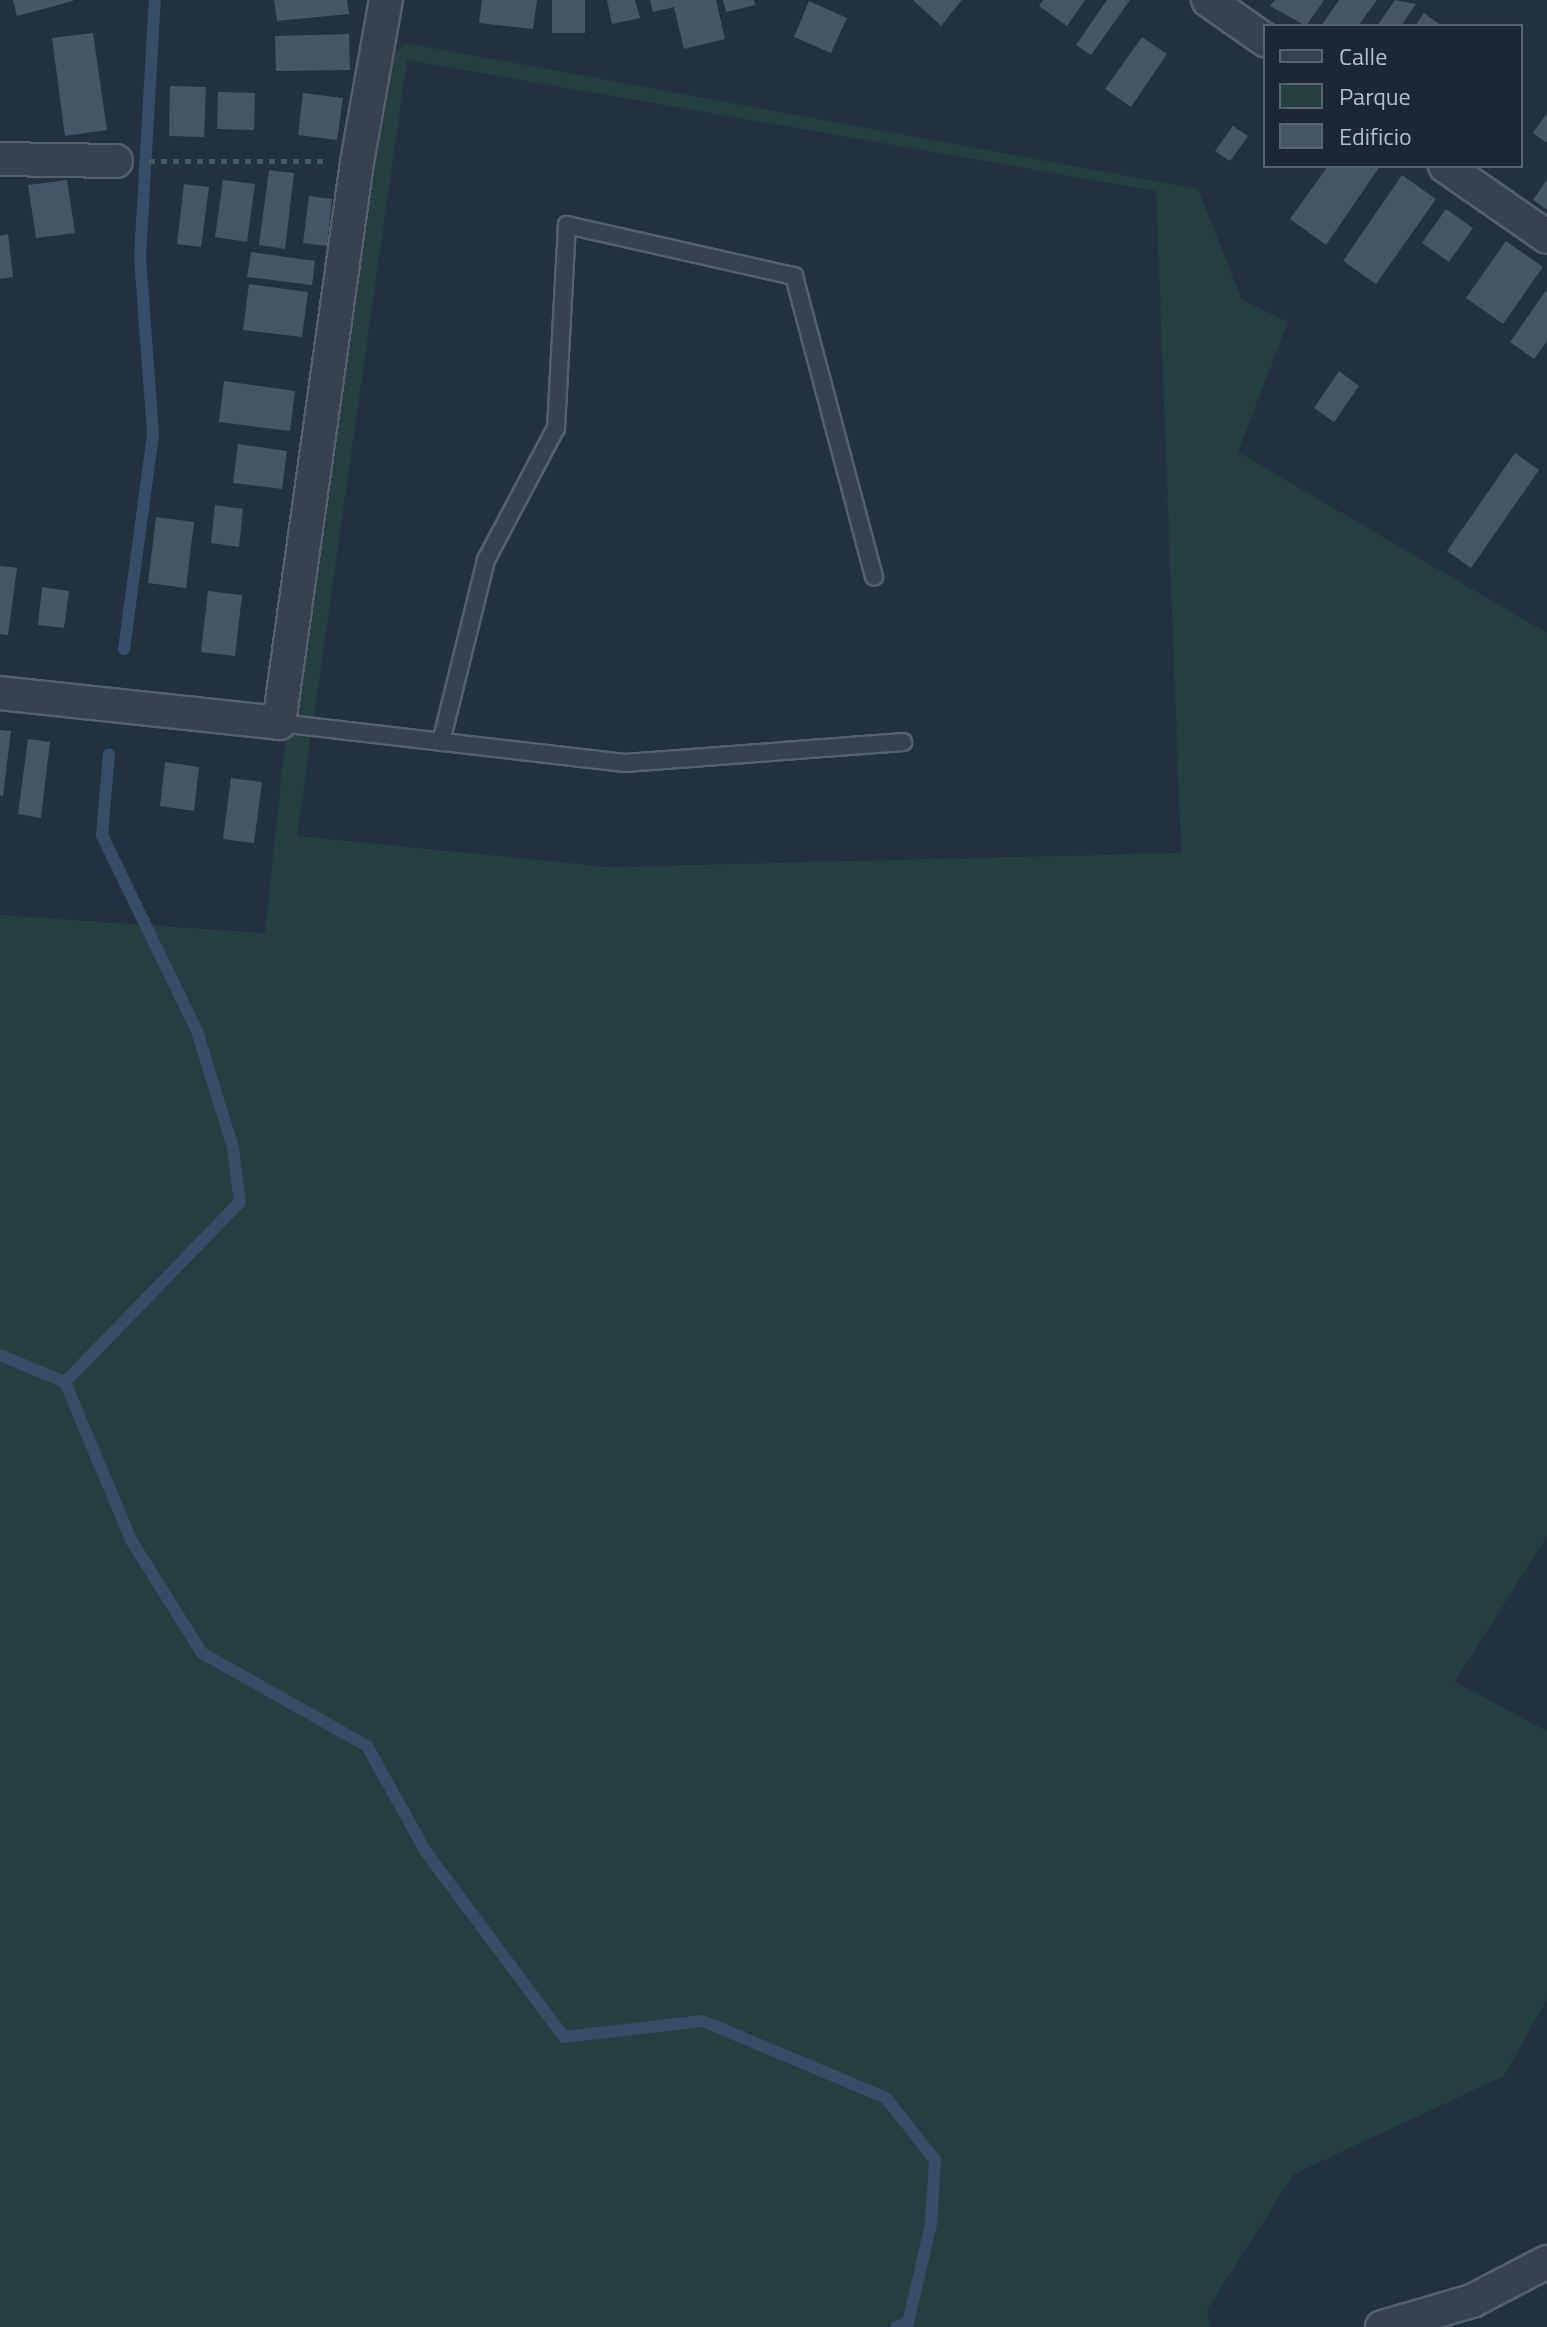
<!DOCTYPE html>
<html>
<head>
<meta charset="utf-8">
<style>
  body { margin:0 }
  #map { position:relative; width:1547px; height:2327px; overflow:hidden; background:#23303e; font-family:"Titillium Web",sans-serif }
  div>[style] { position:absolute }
  .green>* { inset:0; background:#253e3f }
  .stream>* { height:12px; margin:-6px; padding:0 6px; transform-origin:6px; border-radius:6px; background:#364d65 }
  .building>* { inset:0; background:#475664 }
  .path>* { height:5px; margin-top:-2.5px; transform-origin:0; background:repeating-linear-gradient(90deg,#435b5c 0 6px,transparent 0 12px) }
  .roads { filter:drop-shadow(2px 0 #55606c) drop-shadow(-2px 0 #55606c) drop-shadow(0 2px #55606c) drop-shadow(0 -2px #55606c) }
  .service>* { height:16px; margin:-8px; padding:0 8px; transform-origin:8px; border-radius:8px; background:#37424e }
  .minor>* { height:32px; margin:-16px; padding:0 16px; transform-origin:16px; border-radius:16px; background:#37424e }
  span { translate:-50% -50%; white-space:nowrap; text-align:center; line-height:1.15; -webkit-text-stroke:8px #1c2733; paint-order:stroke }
  .legend { position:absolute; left:1263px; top:24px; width:260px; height:144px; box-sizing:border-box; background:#1c2733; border:2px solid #58636f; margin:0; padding:10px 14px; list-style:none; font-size:24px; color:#b3bdc9 }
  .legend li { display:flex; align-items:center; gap:16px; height:40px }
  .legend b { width:40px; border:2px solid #58636f }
</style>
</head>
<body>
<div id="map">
  <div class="green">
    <div style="clip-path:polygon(evenodd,406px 43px,1198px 189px,1242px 300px,1288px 322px,1238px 452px,1547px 633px,1547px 1536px,1455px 1682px,1547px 1731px,1547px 1999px,1504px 2076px,1294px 2174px,1207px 2310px,1210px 2327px,0 2327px,0 915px,265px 933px,294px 657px,389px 58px,406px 43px,407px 60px,1156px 191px,1181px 853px,610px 867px,297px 836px,407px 60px)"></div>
  </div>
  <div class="stream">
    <div style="left:124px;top:649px;width:217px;rotate:-82.3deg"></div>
    <div style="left:153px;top:434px;width:177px;rotate:-94.2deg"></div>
    <div style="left:140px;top:257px;width:257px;rotate:-86.7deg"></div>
    <div style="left:0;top:1355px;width:70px;rotate:22.6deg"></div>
    <div style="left:65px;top:1382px;width:171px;rotate:67.3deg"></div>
    <div style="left:131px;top:1540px;width:133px;rotate:57.9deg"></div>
    <div style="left:202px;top:1653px;width:189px;rotate:29.4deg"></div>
    <div style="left:367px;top:1746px;width:121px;rotate:60.9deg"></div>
    <div style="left:426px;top:1852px;width:231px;rotate:53.3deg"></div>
    <div style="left:564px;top:2037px;width:140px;rotate:-6.6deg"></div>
    <div style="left:703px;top:2021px;width:199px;rotate:22.8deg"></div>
    <div style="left:886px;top:2098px;width:79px;rotate:51.7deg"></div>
    <div style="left:935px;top:2160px;width:64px;rotate:93.6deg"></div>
    <div style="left:931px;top:2224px;width:102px;rotate:103.1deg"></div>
    <div style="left:908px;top:2323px;width:13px;rotate:162deg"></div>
    <div style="left:65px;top:1382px;width:251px;rotate:-45.8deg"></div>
    <div style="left:240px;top:1202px;width:54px;rotate:-97.4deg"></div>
    <div style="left:233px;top:1148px;width:122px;rotate:-107.1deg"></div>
    <div style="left:197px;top:1031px;width:218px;rotate:-115.9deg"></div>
    <div style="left:102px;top:835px;width:81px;rotate:-85.1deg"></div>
  </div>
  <div class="building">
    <div style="clip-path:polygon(13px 0,73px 0,73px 1px,17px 16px)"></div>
    <div style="clip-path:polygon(274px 0,347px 0,349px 14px,277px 21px)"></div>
    <div style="clip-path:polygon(482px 0,537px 0,533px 29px,479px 23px)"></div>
    <div style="clip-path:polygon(552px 0,585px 0,585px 33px,552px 33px)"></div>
    <div style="clip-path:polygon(607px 0,635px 0,640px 18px,612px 24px)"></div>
    <div style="clip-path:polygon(650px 0,716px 0,725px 39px,684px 49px,674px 7px,653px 12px)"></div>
    <div style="clip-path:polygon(723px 0,754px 0,755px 5px,726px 12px)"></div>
    <div style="clip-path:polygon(913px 0,962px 0,941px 26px)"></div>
    <div style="clip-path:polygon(1043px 0,1085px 0,1067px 26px,1039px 6px)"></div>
    <div style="clip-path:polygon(1107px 0,1130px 0,1091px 55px,1076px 45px)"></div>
    <div style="clip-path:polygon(1275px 0,1324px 0,1306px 26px,1270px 6px)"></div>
    <div style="clip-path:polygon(1339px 0,1377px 0,1358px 26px,1321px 26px)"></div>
    <div style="clip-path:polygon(1395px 0,1416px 4px,1401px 26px,1377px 26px)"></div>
    <div style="clip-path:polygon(809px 1px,847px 18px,831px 53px,794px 37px)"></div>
    <div style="clip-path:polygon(1424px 13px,1442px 26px,1415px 26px)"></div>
    <div style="clip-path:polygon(93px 33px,107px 130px,65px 136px,52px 38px)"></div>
    <div style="clip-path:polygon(349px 34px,350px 70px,276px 71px,275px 36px)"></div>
    <div style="clip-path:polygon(1142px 37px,1167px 54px,1131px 107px,1105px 89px)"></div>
    <div style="clip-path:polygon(170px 86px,206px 87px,204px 137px,169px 136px)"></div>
    <div style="clip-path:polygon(218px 92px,255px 93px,254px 130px,217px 129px)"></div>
    <div style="clip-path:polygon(303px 93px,343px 98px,337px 140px,298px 135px)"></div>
    <div style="clip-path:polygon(1547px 113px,1547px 143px,1533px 133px)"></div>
    <div style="clip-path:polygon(1233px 126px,1248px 136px,1230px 161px,1215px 151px)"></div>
    <div style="clip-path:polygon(1328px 166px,1380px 166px,1326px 245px,1290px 219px)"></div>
    <div style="clip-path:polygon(269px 170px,294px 173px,285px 249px,259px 245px)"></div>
    <div style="clip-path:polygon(1402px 175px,1436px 199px,1376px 284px,1343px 261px)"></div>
    <div style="clip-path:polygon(1547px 179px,1547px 210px,1533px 200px)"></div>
    <div style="clip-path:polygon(67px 180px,75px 233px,36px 238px,28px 185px)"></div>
    <div style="clip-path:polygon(223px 180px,255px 184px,247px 242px,215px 237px)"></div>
    <div style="clip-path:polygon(184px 184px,209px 187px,201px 247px,177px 244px)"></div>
    <div style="clip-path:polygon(309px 196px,332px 199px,327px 246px,303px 243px)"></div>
    <div style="clip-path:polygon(1446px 209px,1473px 228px,1449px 262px,1422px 243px)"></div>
    <div style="clip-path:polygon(8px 234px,13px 277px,0 279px,0 236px)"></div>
    <div style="clip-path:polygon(1506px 241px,1543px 267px,1503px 324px,1466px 298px)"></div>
    <div style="clip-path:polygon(251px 252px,315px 261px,312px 285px,247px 277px)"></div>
    <div style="clip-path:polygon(249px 284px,308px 292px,302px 337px,243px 330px)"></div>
    <div style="clip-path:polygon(1547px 289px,1547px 341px,1534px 359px,1510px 342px)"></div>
    <div style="clip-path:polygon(1339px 371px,1359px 386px,1334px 422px,1314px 408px)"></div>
    <div style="clip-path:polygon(224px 381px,295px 391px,290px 431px,219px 422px)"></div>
    <div style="clip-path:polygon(238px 444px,287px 451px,282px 489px,233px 483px)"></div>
    <div style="clip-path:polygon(1515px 453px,1539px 470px,1471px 568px,1447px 551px)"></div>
    <div style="clip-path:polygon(215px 505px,243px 509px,239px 547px,211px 543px)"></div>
    <div style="clip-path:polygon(156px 517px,194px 522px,186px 588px,148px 583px)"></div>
    <div style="clip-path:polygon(0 566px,17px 568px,8px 635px,0 634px)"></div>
    <div style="clip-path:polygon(42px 587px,69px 591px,64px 628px,38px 625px)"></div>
    <div style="clip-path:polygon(208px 591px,242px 595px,235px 656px,201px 652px)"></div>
    <div style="clip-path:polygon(0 730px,11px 731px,3px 796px,0 795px)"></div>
    <div style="clip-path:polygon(28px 739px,50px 742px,41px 818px,18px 814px)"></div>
    <div style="clip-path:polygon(165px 762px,199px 767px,194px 811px,160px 806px)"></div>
    <div style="clip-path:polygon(231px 778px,262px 782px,254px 843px,223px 839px)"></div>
  </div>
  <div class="path">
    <div style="left:149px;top:161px;width:174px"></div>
  </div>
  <div class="roads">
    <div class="service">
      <div style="left:279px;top:723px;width:348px;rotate:6.6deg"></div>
      <div style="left:625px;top:763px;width:279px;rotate:-4.3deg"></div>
      <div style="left:441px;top:742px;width:187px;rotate:-76.1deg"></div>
      <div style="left:486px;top:560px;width:149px;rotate:-62.1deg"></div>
      <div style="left:556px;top:428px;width:203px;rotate:-86.9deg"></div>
      <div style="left:567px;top:225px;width:233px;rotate:12.7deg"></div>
      <div style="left:794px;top:276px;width:311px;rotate:75.1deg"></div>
    </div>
    <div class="minor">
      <div style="left:1208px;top:0;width:70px;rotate:35.1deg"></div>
      <div style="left:0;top:159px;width:116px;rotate:1deg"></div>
      <div style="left:1445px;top:166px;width:124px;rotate:34.8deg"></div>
      <div style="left:0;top:693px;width:281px;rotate:6.1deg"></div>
      <div style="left:279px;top:723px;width:566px;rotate:-82.08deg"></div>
      <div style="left:357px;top:162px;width:165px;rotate:-79.9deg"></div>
      <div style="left:1382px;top:2327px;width:94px;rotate:-16.1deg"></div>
      <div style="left:1472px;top:2301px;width:85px;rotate:-27.5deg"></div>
    </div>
  </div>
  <ul class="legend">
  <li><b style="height:10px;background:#37424e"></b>Calle</li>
  <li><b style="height:22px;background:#253e3f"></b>Parque</li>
  <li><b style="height:22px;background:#475664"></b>Edificio</li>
  </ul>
</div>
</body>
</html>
